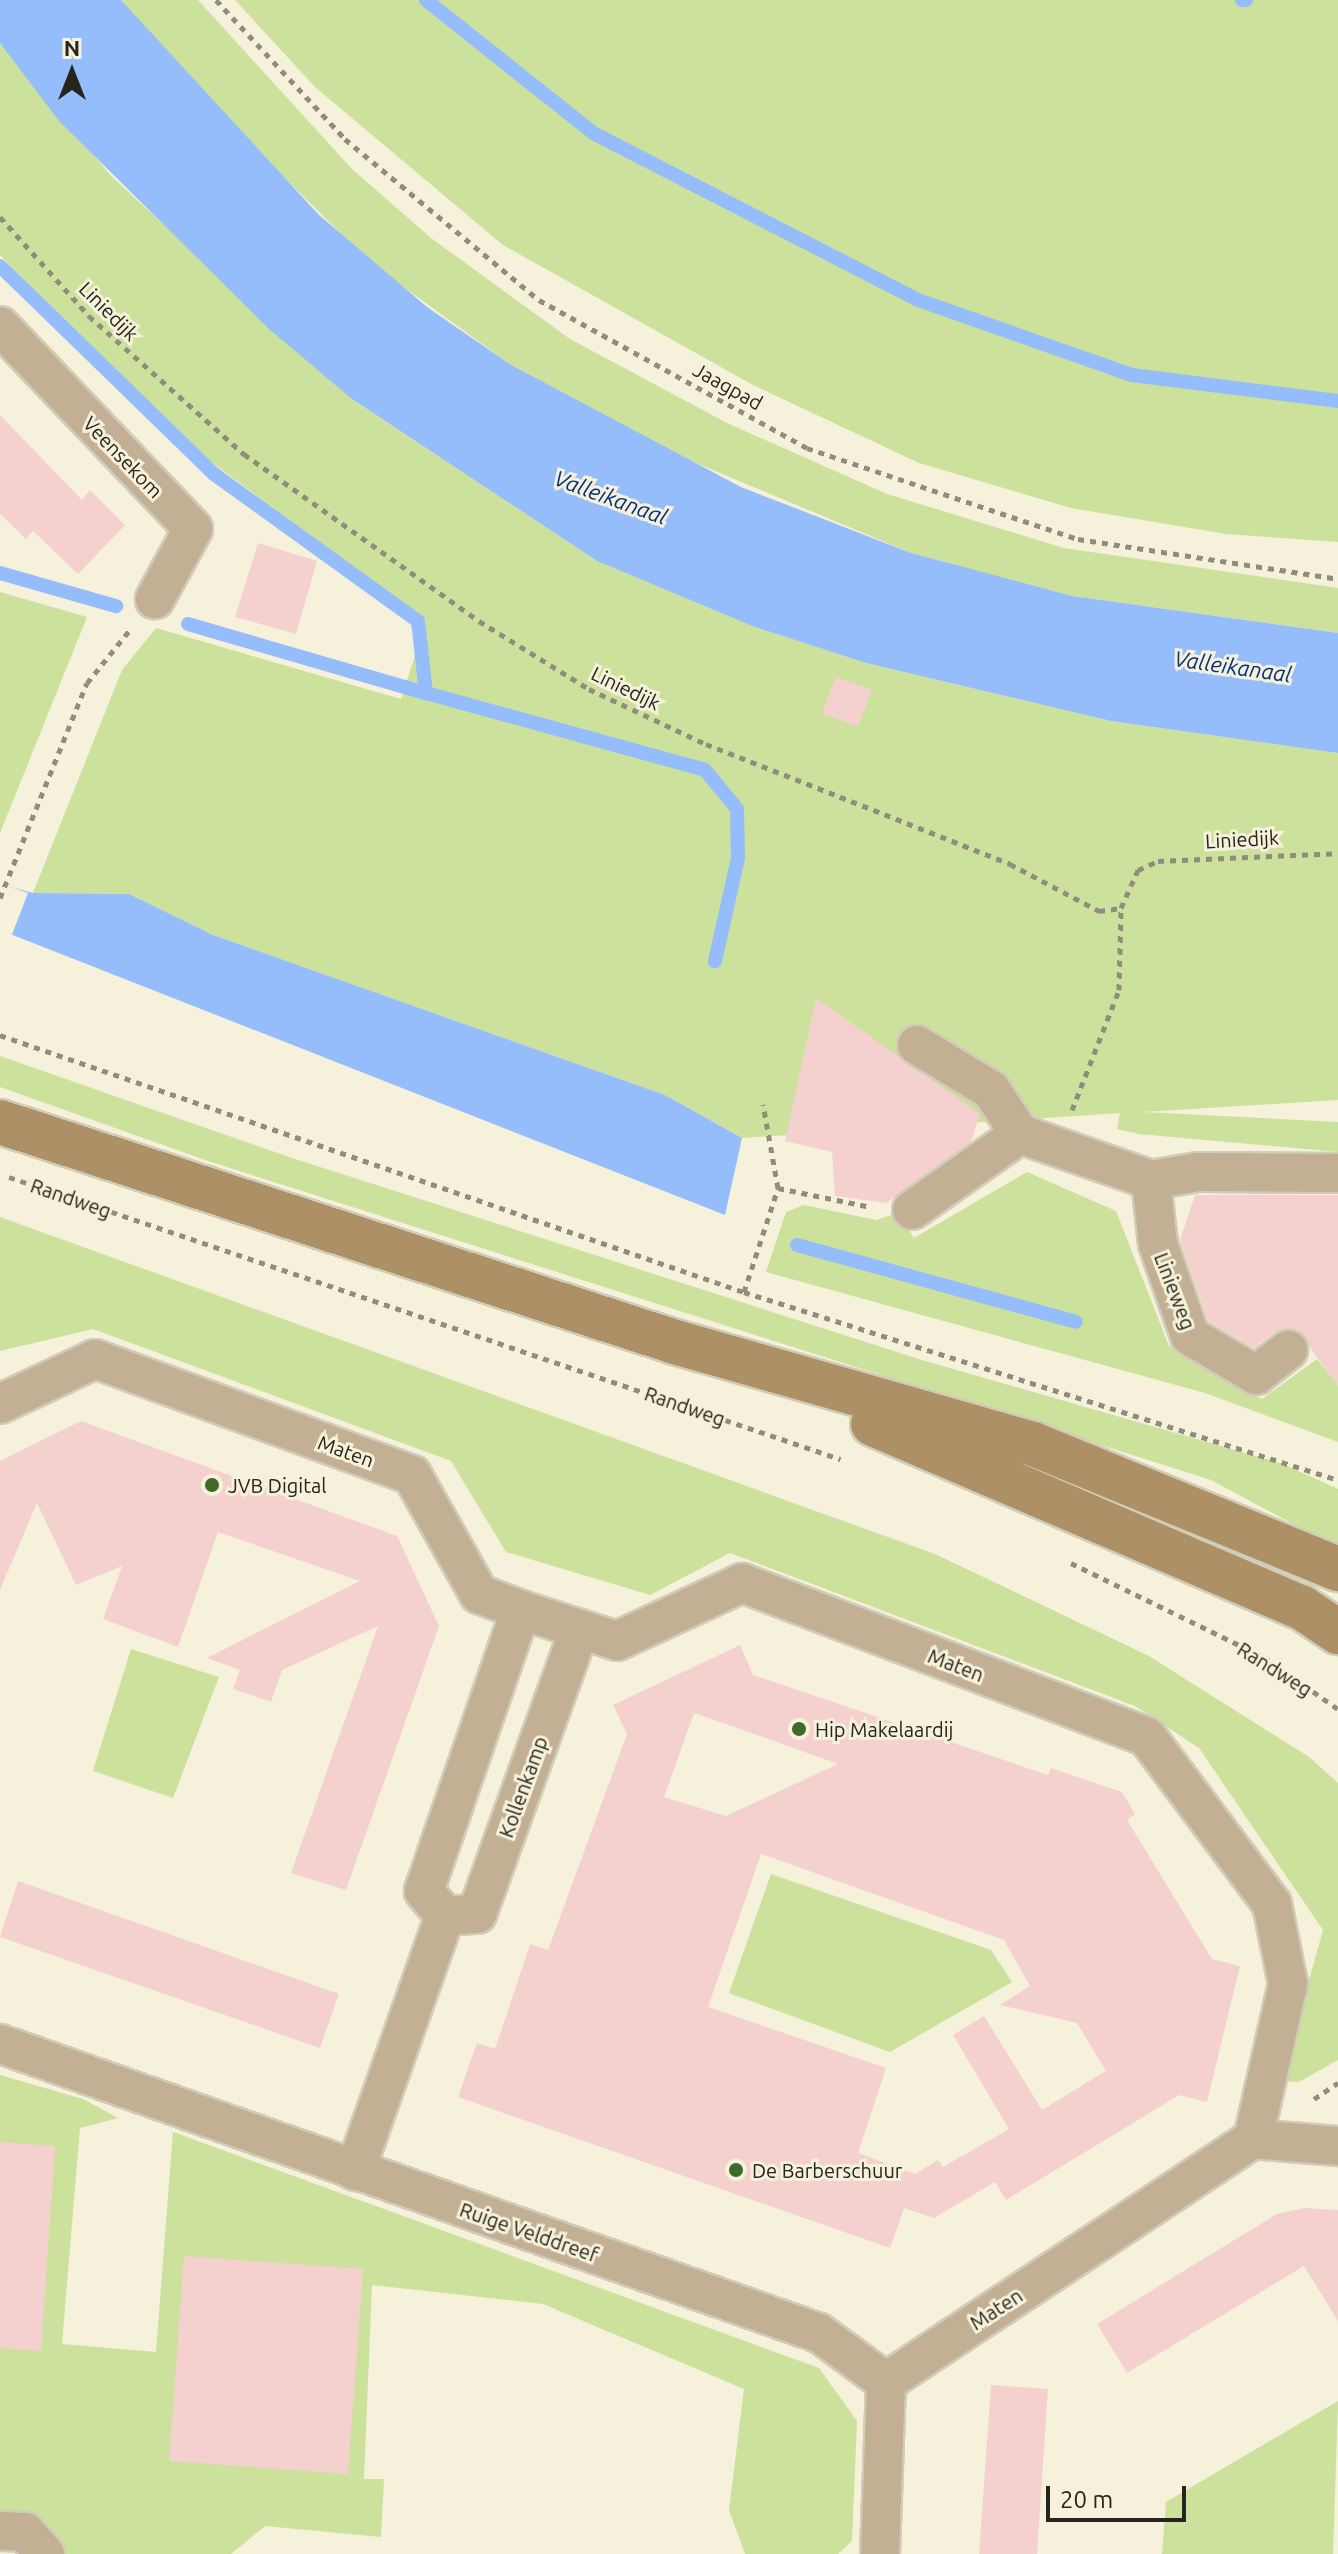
<!DOCTYPE html>
<html>
<head>
<meta charset="utf-8">
<style>
  body { margin:0 }
  #map { position:relative; width:1338px; height:2554px; overflow:hidden; background:#f6f1da; font-family:Ubuntu,sans-serif }
  div>[style] { position:absolute }
  .green>* { inset:0; background:#cbe19c }
  .water>* { inset:0; background:#95bcfb }
  .pier>* { inset:0; background:#f6f1da }
  .stream>* { height:14px; margin:-7px; padding:0 7px; transform-origin:7px; border-radius:7px; background:#95bcfb }
  .building>* { inset:0; background:#f4d1cf }
  .path>* { height:5px; margin-top:-2.5px; transform-origin:0; background:repeating-linear-gradient(90deg,#908d7d 0 6px,transparent 0 12px) }
  .roads { filter:drop-shadow(2px 0 #d1ccb8) drop-shadow(-2px 0 #d1ccb8) drop-shadow(0 2px #d1ccb8) drop-shadow(0 -2px #d1ccb8) }
  .street>* { height:38px; margin:-19px; padding:0 19px; transform-origin:19px; border-radius:19px; background:#c3b094 }
  .secondary>* { height:44px; margin:-22px; padding:0 22px; transform-origin:22px; border-radius:22px; background:#ad9065 }
  .dots>* { width:22px; height:22px; translate:-50% -50%; box-sizing:border-box; border:4px solid #f6f1da; border-radius:50% }
  span { translate:-50% -50%; white-space:nowrap; text-align:center; line-height:1.15; -webkit-text-stroke:6px #f6f1da; paint-order:stroke }
  .street-label { font-size:20px; color:#26241c }
  .poi-label { font-size:20px; color:#26241c }
  .left { translate:0 -50%; text-align:left }
  .water-label { font-size:22px; color:#043379; font-style:italic }
  .north { position:absolute; left:32px; top:32px; width:80px; height:80px; -webkit-text-stroke:6px #f6f1da; paint-order:stroke; rotate:0deg; font-size:22px; font-weight:700; line-height:32px; text-align:center; color:#26241c }
  .north::after { content:''; display:block; margin:auto; width:28px; height:36px; background:#26241c; clip-path:polygon(50% 0,100% 100%,50% 72%,0 100%) }
  .scale { position:absolute; left:1046px; top:2486px; width:140px; height:36px; box-sizing:border-box; border:4px solid #26241c; border-top:0; padding-left:10px; font-size:24px; line-height:28px; white-space:nowrap; color:#26241c; -webkit-text-stroke:6px #f6f1da; paint-order:stroke }
</style>
</head>
<body>
<div id="map">
  <div class="green">
    <div style="clip-path:polygon(121px 0,198px 0,352px 169px,431px 238px,570px 339px,727px 423px,887px 494px,1064px 548px,1338px 588px,1338px 633px,1072px 596px,1015px 582px,911px 553px,658px 447px,511px 365px,368px 261px,194px 87px)"></div>
    <div style="clip-path:polygon(235px 0,1338px 0,1338px 542px,1226px 534px,1071px 508px,919px 463px,753px 385px,503px 245px,315px 87px)"></div>
    <div style="clip-path:polygon(0 43px,111px 176px,352px 399px,597px 561px,752px 626px,866px 663px,1111px 721px,1338px 753px,1338px 1100px,1143px 1112px,1338px 1122px,1338px 1152px,1139px 1134px,1117px 1129px,1120px 1113px,742px 1138px,665px 1095px,213px 935px,129px 894px,33px 893px,122px 670px,156px 628px,401px 699px,426px 621px,164px 427px,0 255px)"></div>
    <div style="clip-path:polygon(0 592px,87px 617px,0 833px)"></div>
    <div style="clip-path:polygon(0 1056px,289px 1157px,922px 1360px,1283px 1464px,1338px 1489px,1338px 1548px,1211px 1480px,208px 1161px,0 1087px)"></div>
    <div style="clip-path:polygon(1027px 1172px,1116px 1211px,1169px 1346px,1262px 1399px,1317px 1359px,1338px 1385px,1338px 1442px,1205px 1393px,766px 1272px,786px 1212px,804px 1205px,876px 1220px,898px 1213px,914px 1238px)"></div>
    <div style="clip-path:polygon(0 1217px,935px 1554px,1149px 1656px,1309px 1757px,1338px 1783px,1338px 2060px,1299px 2082px,1281px 2081px,1323px 1930px,1199px 1748px,1135px 1706px,730px 1553px,650px 1595px,506px 1552px,451px 1461px,93px 1329px,0 1351px)"></div>
    <div style="clip-path:polygon(131px 1649px,219px 1677px,173px 1798px,93px 1771px)"></div>
    <div style="clip-path:polygon(771px 1874px,991px 1950px,1012px 1982px,890px 2052px,729px 1993px)"></div>
    <div style="clip-path:polygon(0 2075px,83px 2099px,118px 2118px,80px 2128px,62px 2344px,156px 2352px,173px 2132px,819px 2368px,857px 2421px,852px 2541px,838px 2554px,745px 2554px,729px 2510px,744px 2389px,543px 2304px,372px 2285px,364px 2479px,384px 2479px,381px 2537px,265px 2526px,231px 2554px,56px 2554px,0 2518px)"></div>
    <div style="clip-path:polygon(1338px 2401px,1333px 2554px,1162px 2554px,1166px 2502px)"></div>
  </div>
  <div class="water">
    <div style="clip-path:polygon(0 0,121px 0,319px 215px,427px 307px,511px 365px,741px 487px,911px 553px,1072px 596px,1338px 633px,1338px 753px,1111px 721px,866px 663px,752px 626px,597px 561px,352px 399px,269px 329px,59px 121px,0 43px)"></div>
    <div style="clip-path:polygon(0 884px,33px 893px,129px 894px,213px 935px,665px 1095px,742px 1138px,725px 1215px,0 930px)"></div>
  </div>
  <div class="pier">
    <div style="clip-path:polygon(0 883px,28px 893px,11px 937px,0 934px)"></div>
  </div>
  <div class="stream">
    <div style="left:426px;top:0;width:213px;rotate:38.5deg"></div>
    <div style="left:593px;top:133px;width:365px;rotate:27.2deg"></div>
    <div style="left:918px;top:300px;width:227px;rotate:19.3deg"></div>
    <div style="left:1132px;top:375px;width:208px;rotate:7.2deg"></div>
    <div style="left:1242px;top:0;width:4px"></div>
    <div style="left:0;top:266px;width:298px;rotate:44.2deg"></div>
    <div style="left:214px;top:474px;width:251px;rotate:35.8deg"></div>
    <div style="left:418px;top:621px;width:72px;rotate:83.7deg"></div>
    <div style="left:426px;top:693px;width:289px;rotate:15.4deg"></div>
    <div style="left:705px;top:770px;width:50px;rotate:50.6deg"></div>
    <div style="left:737px;top:809px;width:49px;rotate:88.8deg"></div>
    <div style="left:738px;top:858px;width:106px;rotate:102.6deg"></div>
    <div style="left:0;top:573px;width:121px;rotate:15.9deg"></div>
    <div style="left:188px;top:624px;width:248px;rotate:16.2deg"></div>
    <div style="left:797px;top:1245px;width:289px;rotate:15.4deg"></div>
  </div>
  <div class="building">
    <div style="clip-path:polygon(0 415px,82px 500px,90px 490px,125px 525px,78px 574px,33px 531px,26px 539px,0 514px)"></div>
    <div style="clip-path:polygon(258px 543px,317px 561px,296px 634px,235px 617px)"></div>
    <div style="clip-path:polygon(836px 677px,872px 690px,858px 727px,822px 713px)"></div>
    <div style="clip-path:polygon(816px 998px,980px 1114px,971px 1142px,886px 1203px,835px 1196px,832px 1152px,785px 1141px)"></div>
    <div style="clip-path:polygon(1195px 1195px,1338px 1195px,1338px 1386px,1297px 1330px,1275px 1332px,1254px 1348px,1208px 1321px,1180px 1240px)"></div>
    <div style="clip-path:polygon(81px 1421px,397px 1536px,439px 1626px,346px 1890px,291px 1873px,378px 1626px,282px 1670px,271px 1702px,233px 1689px,240px 1670px,207px 1658px,360px 1581px,218px 1532px,178px 1647px,103px 1619px,122px 1566px,76px 1585px,37px 1503px,0 1590px,0 1461px)"></div>
    <div style="clip-path:polygon(evenodd,740px 1645px,753px 1675px,1048px 1775px,1051px 1768px,1122px 1792px,1135px 1814px,1127px 1820px,1212px 1959px,1240px 1966px,1207px 2102px,1179px 2095px,1006px 2200px,995px 2182px,934px 2218px,904px 2208px,890px 2248px,458px 2097px,477px 2043px,495px 2049px,530px 1944px,548px 1950px,627px 1734px,613px 1705px,740px 1645px,694px 1713px,746px 1731px,838px 1764px,726px 1816px,664px 1797px,694px 1713px,740px 1645px,761px 1854px,1004px 1940px,1030px 1986px,1000px 2005px,1077px 2023px,1106px 2071px,1042px 2110px,984px 2016px,953px 2035px,1009px 2129px,943px 2167px,938px 2160px,915px 2174px,858px 2153px,886px 2068px,708px 2007px,761px 1854px)"></div>
    <div style="clip-path:polygon(18px 1881px,339px 1994px,320px 2048px,0 1937px)"></div>
    <div style="clip-path:polygon(0 2142px,55px 2146px,41px 2351px,0 2348px)"></div>
    <div style="clip-path:polygon(1304px 2208px,1338px 2210px,1338px 2321px,1304px 2266px,1127px 2373px,1097px 2324px,1277px 2214px)"></div>
    <div style="clip-path:polygon(184px 2256px,363px 2269px,348px 2474px,169px 2461px)"></div>
    <div style="clip-path:polygon(991px 2385px,1048px 2389px,1037px 2554px,979px 2554px)"></div>
  </div>
  <div class="path">
    <div style="left:216px;top:0;width:190px;rotate:47.1deg"></div>
    <div style="left:345px;top:139px;width:252px;rotate:39.7deg"></div>
    <div style="left:539px;top:300px;width:306px;rotate:28.9deg"></div>
    <div style="left:807px;top:448px;width:286px;rotate:18.6deg"></div>
    <div style="left:1078px;top:539px;width:263px;rotate:8.7deg"></div>
    <div style="left:0;top:217px;width:133px;rotate:48deg"></div>
    <div style="left:89px;top:316px;width:208px;rotate:41.7deg"></div>
    <div style="left:244px;top:454px;width:288px;rotate:35.4deg"></div>
    <div style="left:479px;top:621px;width:129px;rotate:31.7deg"></div>
    <div style="left:589px;top:689px;width:129px;rotate:25.2deg"></div>
    <div style="left:706px;top:744px;width:327px;rotate:21.5deg"></div>
    <div style="left:1010px;top:864px;width:101px;rotate:27.8deg"></div>
    <div style="left:1099px;top:911px;width:22px;rotate:-8deg"></div>
    <div style="left:1121px;top:908px;width:42px;rotate:-65.9deg"></div>
    <div style="left:1138px;top:870px;width:22px;rotate:-24deg"></div>
    <div style="left:1158px;top:861px;width:180px;rotate:-2.5deg"></div>
    <div style="left:0;top:898px;width:232px;rotate:-68deg"></div>
    <div style="left:87px;top:683px;width:67px;rotate:-51.1deg"></div>
    <div style="left:0;top:1035px;width:787px;rotate:19.06deg"></div>
    <div style="left:744px;top:1292px;width:623px;rotate:17.56deg"></div>
    <div style="left:1072px;top:1110px;width:129px;rotate:-68.6deg"></div>
    <div style="left:1119px;top:990px;width:82px;rotate:-88.6deg"></div>
    <div style="left:9px;top:1177px;width:878px;rotate:18.74deg"></div>
    <div style="left:778px;top:1188px;width:95px;rotate:11.5deg"></div>
    <div style="left:744px;top:1292px;width:109px;rotate:-71.9deg"></div>
    <div style="left:778px;top:1188px;width:85px;rotate:-100.1deg"></div>
    <div style="left:1071px;top:1563px;width:215px;rotate:26deg"></div>
    <div style="left:1264px;top:1657px;width:90px;rotate:35.1deg"></div>
    <div style="left:1314px;top:2099px;width:29px;rotate:-34deg"></div>
  </div>
  <div class="roads">
    <div class="street">
      <div style="left:0;top:326px;width:280px;rotate:46.4deg"></div>
      <div style="left:193px;top:529px;width:80px;rotate:118.5deg"></div>
      <div style="left:917px;top:1045px;width:87px;rotate:31.3deg"></div>
      <div style="left:991px;top:1090px;width:53px;rotate:56.6deg"></div>
      <div style="left:1151px;top:1180px;width:64px;rotate:83.8deg"></div>
      <div style="left:1158px;top:1244px;width:97px;rotate:70.8deg"></div>
      <div style="left:1190px;top:1336px;width:77px;rotate:30.6deg"></div>
      <div style="left:1256px;top:1375px;width:41px;rotate:-38deg"></div>
      <div style="left:912px;top:1210px;width:132px;rotate:-35.1deg"></div>
      <div style="left:1020px;top:1134px;width:139px;rotate:19.3deg"></div>
      <div style="left:1151px;top:1180px;width:48px;rotate:-9.7deg"></div>
      <div style="left:1198px;top:1172px;width:140px;rotate:0.4deg"></div>
      <div style="left:0;top:1404px;width:105px;rotate:-25.3deg"></div>
      <div style="left:95px;top:1359px;width:338px;rotate:20.1deg"></div>
      <div style="left:412px;top:1475px;width:137px;rotate:60.6deg"></div>
      <div style="left:479px;top:1594px;width:45px;rotate:20.9deg"></div>
      <div style="left:521px;top:1610px;width:101px;rotate:17.9deg"></div>
      <div style="left:617px;top:1641px;width:138px;rotate:-24.9deg"></div>
      <div style="left:742px;top:1583px;width:433px;rotate:20.8deg"></div>
      <div style="left:1147px;top:1737px;width:209px;rotate:53.2deg"></div>
      <div style="left:1272px;top:1904px;width:82px;rotate:78.7deg"></div>
      <div style="left:1288px;top:1984px;width:159px;rotate:102.7deg"></div>
      <div style="left:1253px;top:2139px;width:440px;rotate:146.5deg"></div>
      <div style="left:445px;top:1916px;width:32px;rotate:-4deg"></div>
      <div style="left:477px;top:1914px;width:302px;rotate:-70.2deg"></div>
      <div style="left:445px;top:1916px;width:33px;rotate:-130deg"></div>
      <div style="left:424px;top:1891px;width:297px;rotate:-71deg"></div>
      <div style="left:0;top:2044px;width:868px;rotate:19.44deg"></div>
      <div style="left:819px;top:2333px;width:83px;rotate:36.2deg"></div>
      <div style="left:886px;top:2382px;width:172px;rotate:92deg"></div>
      <div style="left:1253px;top:2139px;width:85px;rotate:4.7deg"></div>
      <div style="left:355px;top:2171px;width:270px;rotate:-70.6deg"></div>
      <div style="left:0;top:2531px;width:25px;rotate:2deg"></div>
      <div style="left:25px;top:2532px;width:30px;rotate:48deg"></div>
    </div>
    <div class="secondary">
      <div style="left:0;top:1122px;width:710px;rotate:18.05deg"></div>
      <div style="left:675px;top:1342px;width:372px;rotate:15.9deg"></div>
      <div style="left:1033px;top:1444px;width:330px;rotate:22.3deg"></div>
      <div style="left:873px;top:1424px;width:465px;rotate:23.2deg"></div>
      <div style="left:1301px;top:1607px;width:45px;rotate:34deg"></div>
    </div>
  </div>
  <div class="dots">
    <div style="left:212px;top:1485px;background:#3e6926"></div>
    <div style="left:799px;top:1729px;background:#3e6926"></div>
    <div style="left:736px;top:2170px;background:#3e6926"></div>
  </div>
  <div class="street-label">
    <span style="left:109px;top:311px;rotate:45deg">Liniedijk</span>
    <span style="left:728px;top:386px;rotate:29deg">Jaagpad</span>
    <span style="left:123px;top:457px;rotate:46deg">Veensekom</span>
    <span style="left:626px;top:688px;rotate:26deg">Liniedijk</span>
    <span style="left:1242px;top:839px;rotate:-3deg">Liniedijk</span>
    <span style="left:71px;top:1198px;rotate:19deg">Randweg</span>
    <span style="left:1175px;top:1291px;rotate:69deg">Linieweg</span>
    <span style="left:685px;top:1406px;rotate:19deg">Randweg</span>
    <span style="left:346px;top:1451px;rotate:20deg">Maten</span>
    <span style="left:956px;top:1665px;rotate:21deg">Maten</span>
    <span style="left:1275px;top:1669px;rotate:32deg">Randweg</span>
    <span style="left:523px;top:1787px;rotate:-70deg">Kollenkamp</span>
    <span style="left:529px;top:2232px;rotate:19deg">Ruige Velddreef</span>
    <span style="left:996px;top:2309px;rotate:-33deg">Maten</span>
  </div>
  <div class="poi-label">
    <span class="left" style="left:228px;top:1485px">JVB Digital</span>
    <span class="left" style="left:815px;top:1729px">Hip Makelaardij</span>
    <span class="left" style="left:752px;top:2170px">De Barberschuur</span>
  </div>
  <div class="water-label">
    <span style="left:611px;top:497px;rotate:20deg">Valleikanaal</span>
    <span style="left:1233px;top:666px;rotate:8deg">Valleikanaal</span>
  </div>
  <div class="north">N</div>
  <div class="scale">20 m</div>
</div>
</body>
</html>
